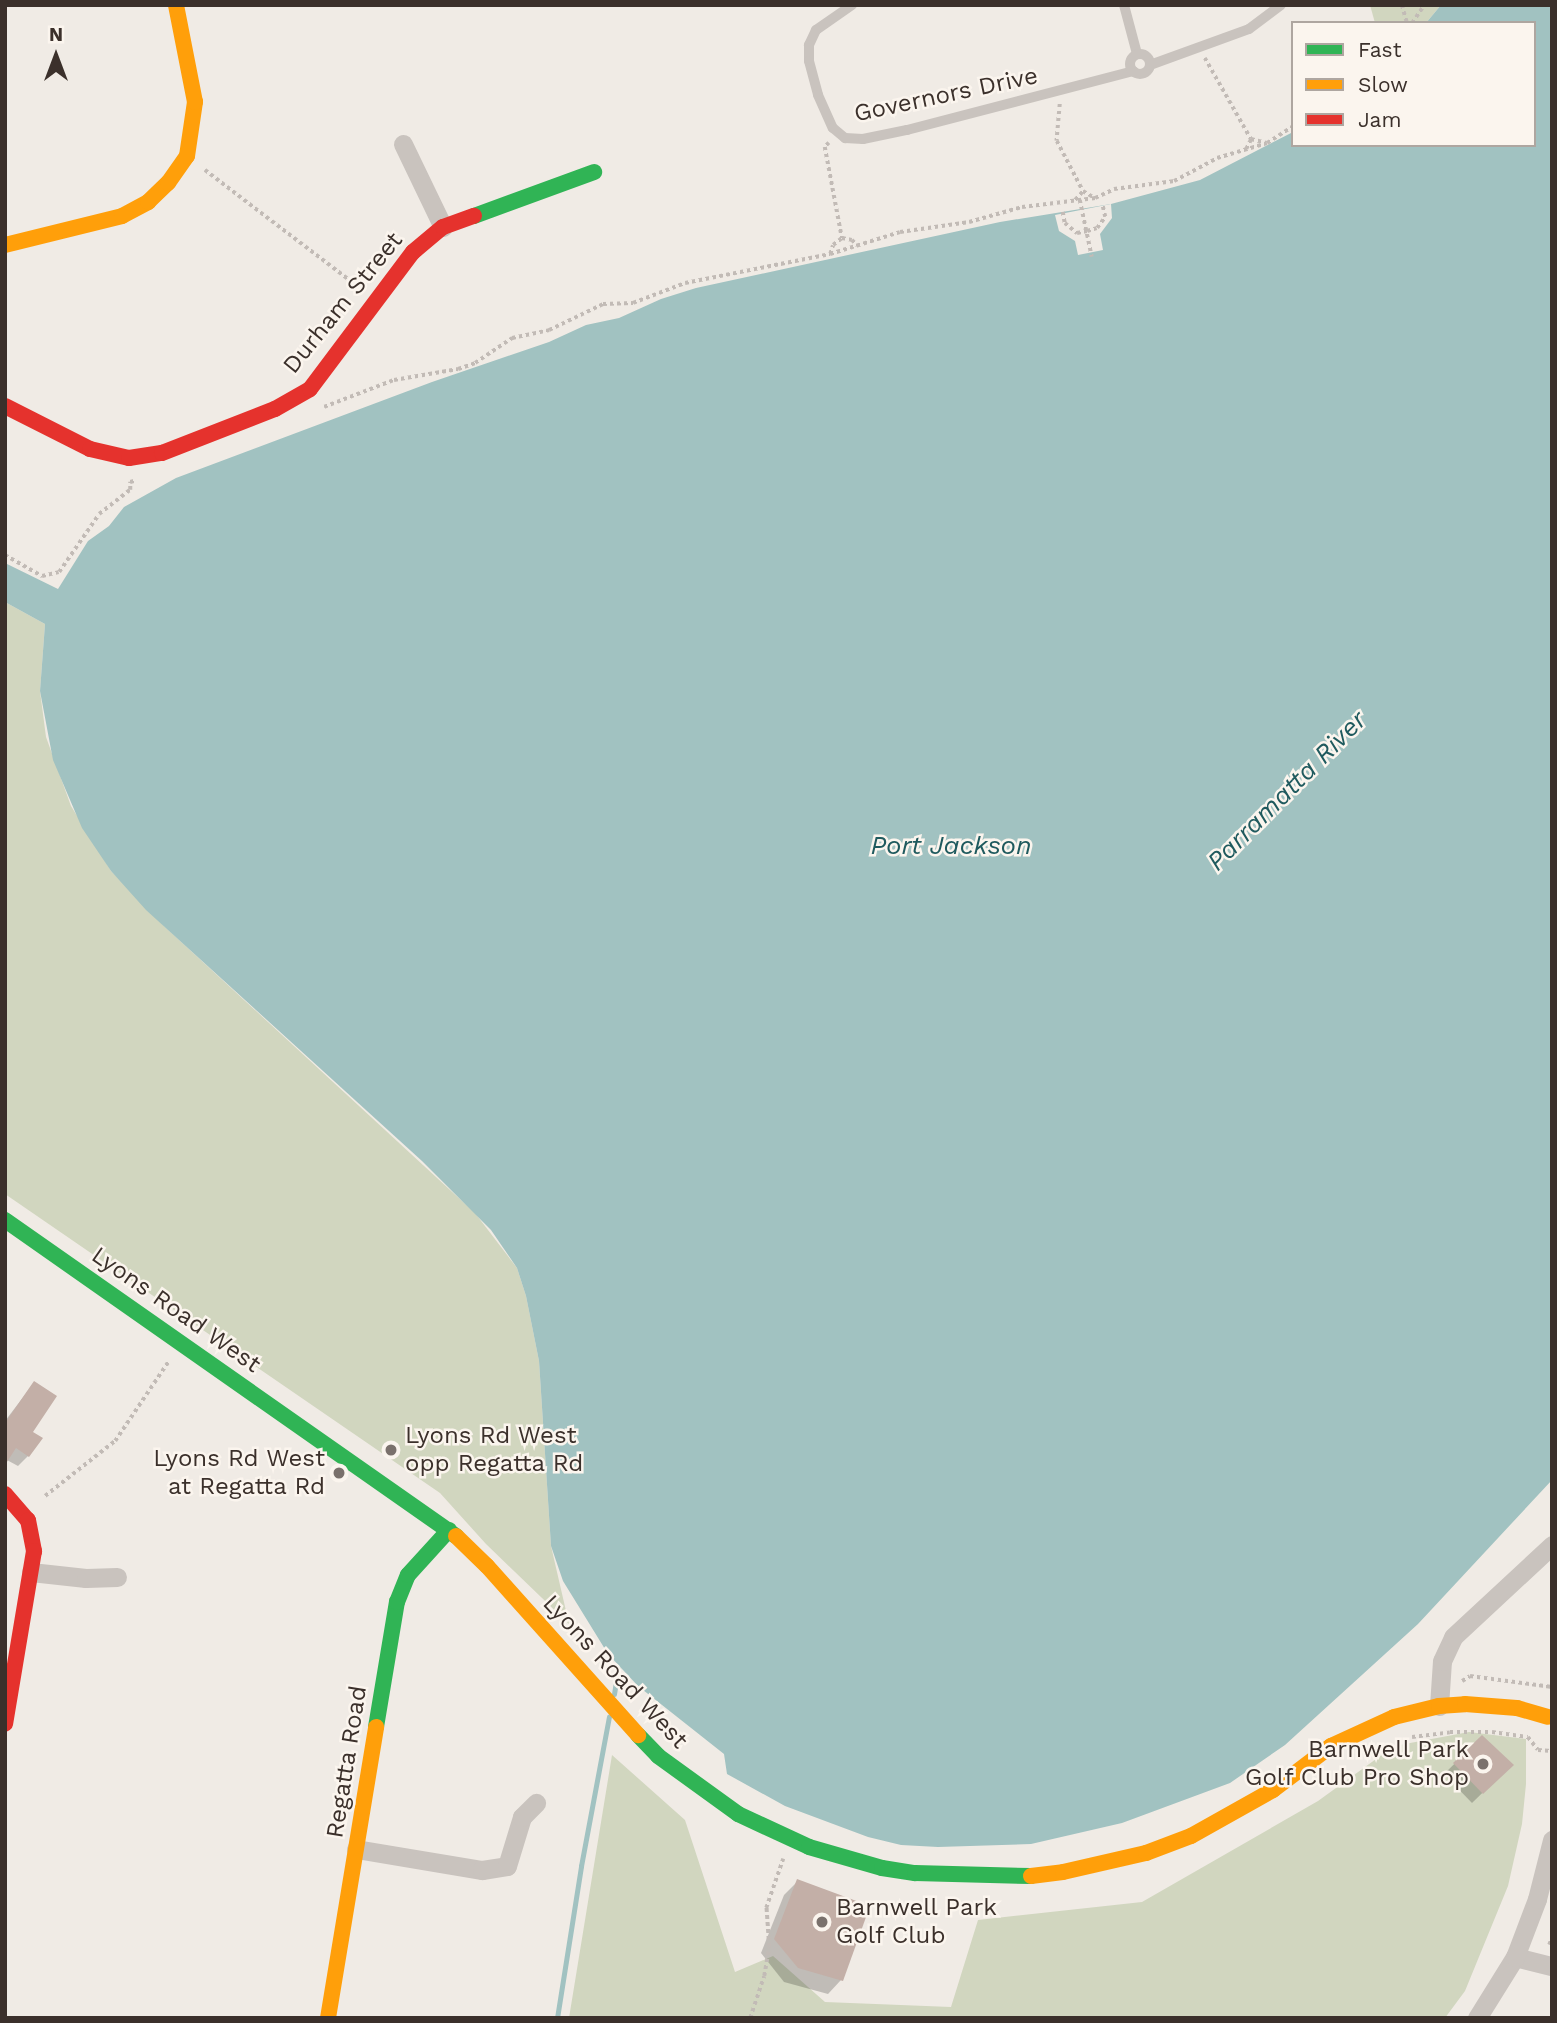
<!DOCTYPE html>
<html>
<head>
<meta charset="utf-8">
<style>
  body { margin:0 }
  #map { position:relative; width:1557px; height:2023px; overflow:hidden; background:#f0ebe5; font-family:"Work Sans",sans-serif }
  div>[style] { position:absolute }
  .green>* { inset:0; background:#d1d6bf }
  .water>* { inset:0; background:#a1c2c1 }
  .pier>* { inset:0; background:#f0ebe5 }
  .shadow>* { inset:0; background:#0003 }
  .stream>* { height:5px; margin:-2.5px; padding:0 2.5px; transform-origin:2.5px; border-radius:2.5px; background:#a1c2c1 }
  .building>* { inset:0; background:#c3afa7 }
  .path>* { height:3.5px; margin-top:-1.75px; transform-origin:0; background:repeating-linear-gradient(90deg,#c2bbb6 0 3.5px,transparent 0 7px) }
  .lane>* { height:10px; margin:-5px; padding:0 5px; transform-origin:5px; border-radius:5px; background:#c9c3be }
  .lane>.ring { margin:-5px; padding:0; box-sizing:content-box; background:none; border:10px solid #c9c3be; border-radius:50% }
  .street>* { height:19px; margin:-9.5px; padding:0 9.5px; transform-origin:9.5px; border-radius:9.5px; background:#c9c3be }
  .fast>* { height:16px; margin:-8px; padding:0 8px; transform-origin:8px; border-radius:8px; background:#30b455 }
  .slow>* { height:16px; margin:-8px; padding:0 8px; transform-origin:8px; border-radius:8px; background:#ff9f0a }
  .jam>* { height:16px; margin:-8px; padding:0 8px; transform-origin:8px; border-radius:8px; background:#e5322d }
  .dots>* { width:19px; height:19px; translate:-50% -50%; box-sizing:border-box; border:4px solid #fbf5ee; border-radius:50% }
  span { translate:-50% -50%; white-space:nowrap; text-align:center; line-height:1.15; -webkit-text-stroke:5px #fbf5ee; paint-order:stroke }
  .street-label { font-size:24px; color:#3b302b }
  .poi-label { font-size:24px; color:#3b302b }
  .left { translate:0 -50%; text-align:left }
  .right { translate:-100% -50%; text-align:right }
  .water-label { font-size:26px; color:#1f5a5e; font-style:italic }
  .frame { position:absolute; inset:0; border:7px solid #3b302b; pointer-events:none }
  .legend { position:absolute; left:1291px; top:21px; width:245px; height:126px; box-sizing:border-box; background:#fbf5ee; border:2px solid #aea6a0; margin:0; padding:9px 12px; list-style:none; font-size:21px; color:#3b302b }
  .legend li { display:flex; align-items:center; gap:14px; height:35px }
  .legend b { width:35px; border:2px solid #aea6a0 }
  .north { position:absolute; left:21px; top:21px; width:70px; height:70px; -webkit-text-stroke:5px #fbf5ee; paint-order:stroke; rotate:0deg; font-size:19px; font-weight:700; line-height:28px; text-align:center; color:#3b302b }
  .north::after { content:''; display:block; margin:auto; width:24px; height:32px; background:#3b302b; clip-path:polygon(50% 0,100% 100%,50% 72%,0 100%) }
</style>
</head>
<body>
<div id="map">
  <div class="green">
    <div style="clip-path:polygon(1370px 5px,1441px 5px,1426px 23px,1375px 23px)"></div>
    <div style="clip-path:polygon(5px 602px,45px 624px,40px 691px,46px 737px,71px 806px,111px 871px,165px 927px,475px 1213px,517px 1268px,526px 1296px,539px 1361px,551px 1546px,569px 1624px,486px 1544px,440px 1493px,5px 1194px)"></div>
    <div style="clip-path:polygon(1469px 1732px,1526px 1739px,1526px 1784px,1522px 1824px,1508px 1886px,1465px 1991px,1445px 2018px,569px 2018px,612px 1755px,685px 1820px,735px 1972px,773px 1956px,825px 2002px,951px 2007px,978px 1920px,1142px 1902px,1318px 1801px,1394px 1746px)"></div>
  </div>
  <div class="water">
    <div style="clip-path:polygon(1441px 5px,1552px 5px,1552px 1480px,1418px 1624px,1285px 1745px,1230px 1783px,1122px 1823px,1031px 1844px,938px 1847px,901px 1845px,868px 1837px,785px 1806px,727px 1774px,724px 1754px,638px 1686px,608px 1654px,563px 1581px,551px 1546px,539px 1361px,526px 1296px,517px 1268px,491px 1230px,422px 1161px,146px 910px,111px 871px,82px 828px,53px 760px,40px 691px,45px 624px,5px 602px,5px 563px,58px 589px,88px 541px,109px 526px,124px 507px,176px 478px,432px 382px,549px 342px,586px 325px,619px 318px,661px 299px,696px 288px,1000px 222px,1111px 204px,1200px 180px,1293px 132px,1293px 145px,1534px 145px,1534px 23px,1426px 23px)"></div>
  </div>
  <div class="pier">
    <div style="clip-path:polygon(1111px 204px,1112px 218px,1100px 234px,1103px 250px,1078px 255px,1075px 241px,1059px 231px,1055px 215px)"></div>
  </div>
  <div class="shadow">
    <div style="clip-path:polygon(34px 1383px,28px 1456px,18px 1466px,5px 1459px,5px 1421px)"></div>
    <div style="clip-path:polygon(1482px 1737px,1511px 1765px,1472px 1803px,1444px 1774px)"></div>
    <div style="clip-path:polygon(798px 1881px,841px 1980px,828px 1994px,784px 1982px,761px 1953px,784px 1895px)"></div>
  </div>
  <div class="stream">
    <div style="left:614px;top:1694px;width:26px;rotate:-81deg"></div>
    <div style="left:557px;top:2018px;width:154px;rotate:-81deg"></div>
    <div style="left:581px;top:1866px;width:152px;rotate:-79.4deg"></div>
  </div>
  <div class="building">
    <div style="clip-path:polygon(34px 1381px,57px 1396px,33px 1432px,43px 1438px,29px 1457px,16px 1448px,5px 1465px,5px 1423px)"></div>
    <div style="clip-path:polygon(1482px 1735px,1514px 1765px,1483px 1794px,1453px 1763px)"></div>
    <div style="clip-path:polygon(797px 1879px,870px 1906px,843px 1981px,798px 1968px,774px 1939px)"></div>
  </div>
  <div class="path">
    <div style="left:1402px;top:5px;width:19px;rotate:74deg"></div>
    <div style="left:1412px;top:23px;width:22px;rotate:-56deg"></div>
    <div style="left:1205px;top:58px;width:93px;rotate:60.4deg"></div>
    <div style="left:1060px;top:104px;width:37px;rotate:95deg"></div>
    <div style="left:1057px;top:141px;width:56px;rotate:62.5deg"></div>
    <div style="left:829px;top:143px;width:6px;rotate:135deg"></div>
    <div style="left:825px;top:147px;width:93px;rotate:79.4deg"></div>
    <div style="left:1246px;top:149px;width:11px;rotate:-63deg"></div>
    <div style="left:1251px;top:139px;width:16px;rotate:14deg"></div>
    <div style="left:205px;top:170px;width:195px;rotate:37.3deg"></div>
    <div style="left:1075px;top:200px;width:12px;rotate:-48deg"></div>
    <div style="left:1083px;top:191px;width:12px;rotate:31deg"></div>
    <div style="left:1080px;top:200px;width:58px;rotate:78.1deg"></div>
    <div style="left:1063px;top:212px;width:11px;rotate:80deg"></div>
    <div style="left:1065px;top:223px;width:16px;rotate:40deg"></div>
    <div style="left:1077px;top:233px;width:10px;rotate:-11deg"></div>
    <div style="left:1087px;top:231px;width:10px;rotate:-17deg"></div>
    <div style="left:1097px;top:228px;width:14px;rotate:-54deg"></div>
    <div style="left:1105px;top:217px;width:13px;rotate:-103deg"></div>
    <div style="left:830px;top:254px;width:9px;rotate:-72deg"></div>
    <div style="left:833px;top:245px;width:11px;rotate:-38deg"></div>
    <div style="left:842px;top:238px;width:10px;rotate:11deg"></div>
    <div style="left:852px;top:240px;width:8px;rotate:45deg"></div>
    <div style="left:324px;top:407px;width:75px;rotate:-21.1deg"></div>
    <div style="left:394px;top:380px;width:65px;rotate:-9.8deg"></div>
    <div style="left:458px;top:369px;width:18px;rotate:-19deg"></div>
    <div style="left:475px;top:363px;width:45px;rotate:-34deg"></div>
    <div style="left:512px;top:338px;width:38px;rotate:-12deg"></div>
    <div style="left:549px;top:330px;width:60px;rotate:-25.7deg"></div>
    <div style="left:603px;top:304px;width:30px;rotate:-2deg"></div>
    <div style="left:633px;top:303px;width:56px;rotate:-21deg"></div>
    <div style="left:685px;top:283px;width:148px;rotate:-11.3deg"></div>
    <div style="left:830px;top:254px;width:73px;rotate:-17.4deg"></div>
    <div style="left:900px;top:232px;width:70px;rotate:-8.2deg"></div>
    <div style="left:969px;top:222px;width:55px;rotate:-15.8deg"></div>
    <div style="left:1022px;top:207px;width:74px;rotate:-7deg"></div>
    <div style="left:1095px;top:198px;width:21px;rotate:-25deg"></div>
    <div style="left:1114px;top:189px;width:61px;rotate:-7.6deg"></div>
    <div style="left:1174px;top:181px;width:49px;rotate:-28.1deg"></div>
    <div style="left:1217px;top:158px;width:52px;rotate:-16.7deg"></div>
    <div style="left:1267px;top:143px;width:31px;rotate:-33deg"></div>
    <div style="left:5px;top:555px;width:43px;rotate:29.6deg"></div>
    <div style="left:42px;top:576px;width:17px;rotate:-13deg"></div>
    <div style="left:59px;top:572px;width:70px;rotate:-55.4deg"></div>
    <div style="left:99px;top:514px;width:39px;rotate:-38deg"></div>
    <div style="left:130px;top:490px;width:8px;rotate:-90deg"></div>
    <div style="left:130px;top:482px;width:4px;rotate:-14deg"></div>
    <div style="left:45px;top:1496px;width:89px;rotate:-38.2deg"></div>
    <div style="left:115px;top:1441px;width:95px;rotate:-56.1deg"></div>
    <div style="left:1462px;top:1681px;width:9px;rotate:-32deg"></div>
    <div style="left:1470px;top:1676px;width:83px;rotate:7.6deg"></div>
    <div style="left:1412px;top:1737px;width:38px;rotate:-7deg"></div>
    <div style="left:1450px;top:1732px;width:42px"></div>
    <div style="left:1492px;top:1732px;width:36px;rotate:8deg"></div>
    <div style="left:1528px;top:1737px;width:16px;rotate:52deg"></div>
    <div style="left:1538px;top:1750px;width:14px;rotate:4deg"></div>
    <div style="left:1549px;top:1945px;width:9px;rotate:-69deg"></div>
    <div style="left:750px;top:2018px;width:44px;rotate:-71.6deg"></div>
    <div style="left:764px;top:1976px;width:29px;rotate:-80deg"></div>
    <div style="left:769px;top:1947px;width:39px;rotate:-94deg"></div>
    <div style="left:766px;top:1908px;width:52px;rotate:-70.9deg"></div>
  </div>
  <div class="lane">
    <div style="left:852px;top:5px;width:44px;rotate:145.2deg"></div>
    <div style="left:816px;top:30px;width:17px;rotate:115deg"></div>
    <div style="left:809px;top:45px;width:16px;rotate:90deg"></div>
    <div style="left:809px;top:61px;width:35px;rotate:75deg"></div>
    <div style="left:818px;top:95px;width:36px;rotate:66deg"></div>
    <div style="left:833px;top:128px;width:16px;rotate:40deg"></div>
    <div style="left:845px;top:138px;width:18px;rotate:3deg"></div>
    <div style="left:863px;top:139px;width:45px;rotate:-11.6deg"></div>
    <div style="left:907px;top:130px;width:234px;rotate:-14.6deg"></div>
    <div style="left:1124px;top:5px;width:51px;rotate:75.1deg"></div>
    <div class="ring" style="left:1130px;top:54px;width:10px;height:10px"></div>
    <div style="left:1150px;top:65px;width:105px;rotate:-20deg"></div>
    <div style="left:1249px;top:29px;width:40px;rotate:-37deg"></div>
  </div>
  <div class="street">
    <div style="left:403px;top:144px;width:92px;rotate:64.3deg"></div>
    <div style="left:31px;top:1572px;width:55px;rotate:6.2deg"></div>
    <div style="left:86px;top:1578px;width:31px;rotate:-2deg"></div>
    <div style="left:1439px;top:1706px;width:45px;rotate:-86.2deg"></div>
    <div style="left:1442px;top:1661px;width:26px;rotate:-65deg"></div>
    <div style="left:1453px;top:1637px;width:135px;rotate:-42.9deg"></div>
    <div style="left:356px;top:1849px;width:128px;rotate:9.5deg"></div>
    <div style="left:482px;top:1870px;width:25px;rotate:-9deg"></div>
    <div style="left:507px;top:1866px;width:51px;rotate:-73deg"></div>
    <div style="left:522px;top:1817px;width:20px;rotate:-45deg"></div>
    <div style="left:1515px;top:1957px;width:38px;rotate:14deg"></div>
    <div style="left:1477px;top:2018px;width:72px;rotate:-58.1deg"></div>
    <div style="left:1515px;top:1957px;width:62px;rotate:-69.2deg"></div>
    <div style="left:1537px;top:1899px;width:61px;rotate:-75.7deg"></div>
  </div>
  <div class="fast">
    <div style="left:474px;top:216px;width:128px;rotate:-20.1deg"></div>
    <div style="left:5px;top:1220px;width:551px;rotate:35.02deg"></div>
    <div style="left:376px;top:1727px;width:127px;rotate:-80.5deg"></div>
    <div style="left:397px;top:1602px;width:29px;rotate:-68deg"></div>
    <div style="left:408px;top:1575px;width:61px;rotate:-47.7deg"></div>
    <div style="left:638px;top:1735px;width:29px;rotate:46deg"></div>
    <div style="left:658px;top:1756px;width:99px;rotate:35.9deg"></div>
    <div style="left:738px;top:1814px;width:78px;rotate:24.9deg"></div>
    <div style="left:809px;top:1847px;width:76px;rotate:16deg"></div>
    <div style="left:882px;top:1868px;width:33px;rotate:9deg"></div>
    <div style="left:915px;top:1873px;width:116px;rotate:1.5deg"></div>
  </div>
  <div class="slow">
    <div style="left:5px;top:245px;width:121px;rotate:-13.9deg"></div>
    <div style="left:122px;top:216px;width:30px;rotate:-28deg"></div>
    <div style="left:148px;top:202px;width:28px;rotate:-44deg"></div>
    <div style="left:168px;top:183px;width:33px;rotate:-55deg"></div>
    <div style="left:187px;top:156px;width:55px;rotate:-81.6deg"></div>
    <div style="left:195px;top:102px;width:99px;rotate:-101.1deg"></div>
    <div style="left:456px;top:1536px;width:43px;rotate:44.1deg"></div>
    <div style="left:487px;top:1566px;width:227px;rotate:48.2deg"></div>
    <div style="left:1031px;top:1876px;width:32px;rotate:-7deg"></div>
    <div style="left:1063px;top:1872px;width:85px;rotate:-12.9deg"></div>
    <div style="left:1146px;top:1853px;width:48px;rotate:-20.7deg"></div>
    <div style="left:1191px;top:1836px;width:94px;rotate:-29.3deg"></div>
    <div style="left:1273px;top:1790px;width:73px;rotate:-37.2deg"></div>
    <div style="left:1331px;top:1746px;width:69px;rotate:-24.7deg"></div>
    <div style="left:1394px;top:1717px;width:46px;rotate:-13.7deg"></div>
    <div style="left:1439px;top:1706px;width:26px;rotate:-4deg"></div>
    <div style="left:1465px;top:1704px;width:52px;rotate:4.4deg"></div>
    <div style="left:1517px;top:1708px;width:32px;rotate:16deg"></div>
    <div style="left:328px;top:2018px;width:295px;rotate:-80.6deg"></div>
  </div>
  <div class="jam">
    <div style="left:5px;top:406px;width:95px;rotate:26.8deg"></div>
    <div style="left:90px;top:449px;width:40px;rotate:13deg"></div>
    <div style="left:129px;top:458px;width:33px;rotate:-9deg"></div>
    <div style="left:162px;top:453px;width:121px;rotate:-21.3deg"></div>
    <div style="left:275px;top:409px;width:40px;rotate:-29.7deg"></div>
    <div style="left:310px;top:389px;width:171px;rotate:-53.1deg"></div>
    <div style="left:413px;top:252px;width:39px;rotate:-40deg"></div>
    <div style="left:443px;top:227px;width:33px;rotate:-20deg"></div>
    <div style="left:5px;top:1494px;width:35px;rotate:49deg"></div>
    <div style="left:28px;top:1520px;width:32px;rotate:79deg"></div>
    <div style="left:34px;top:1551px;width:175px;rotate:99.5deg"></div>
  </div>
  <div class="dots">
    <div style="left:391px;top:1450px;background:#7a716c"></div>
    <div style="left:339px;top:1473px;background:#7a716c"></div>
    <div style="left:1483px;top:1764px;background:#7a716c"></div>
    <div style="left:822px;top:1922px;background:#7a716c"></div>
  </div>
  <div class="street-label">
    <span style="left:946px;top:95px;rotate:-12deg">Governors Drive</span>
    <span style="left:343px;top:303px;rotate:-51deg">Durham Street</span>
    <span style="left:176px;top:1310px;rotate:35deg">Lyons Road West</span>
    <span style="left:615px;top:1672px;rotate:47deg">Lyons Road West</span>
    <span style="left:347px;top:1762px;rotate:-81deg">Regatta Road</span>
  </div>
  <div class="poi-label">
    <span class="left" style="left:405px;top:1450px">Lyons Rd West<br>opp Regatta Rd</span>
    <span class="right" style="left:325px;top:1473px">Lyons Rd West<br>at Regatta Rd</span>
    <span class="right" style="left:1469px;top:1764px">Barnwell Park<br>Golf Club Pro Shop</span>
    <span class="left" style="left:836px;top:1922px">Barnwell Park<br>Golf Club</span>
  </div>
  <div class="water-label">
    <span style="left:1287px;top:791px;rotate:-45deg">Parramatta River</span>
    <span style="left:951px;top:846px">Port Jackson</span>
  </div>
  <div class="frame"></div>
  <ul class="legend">
  <li><b style="height:9px;background:#30b455"></b>Fast</li>
  <li><b style="height:9px;background:#ff9f0a"></b>Slow</li>
  <li><b style="height:9px;background:#e5322d"></b>Jam</li>
  </ul>
  <div class="north">N</div>
</div>
</body>
</html>
